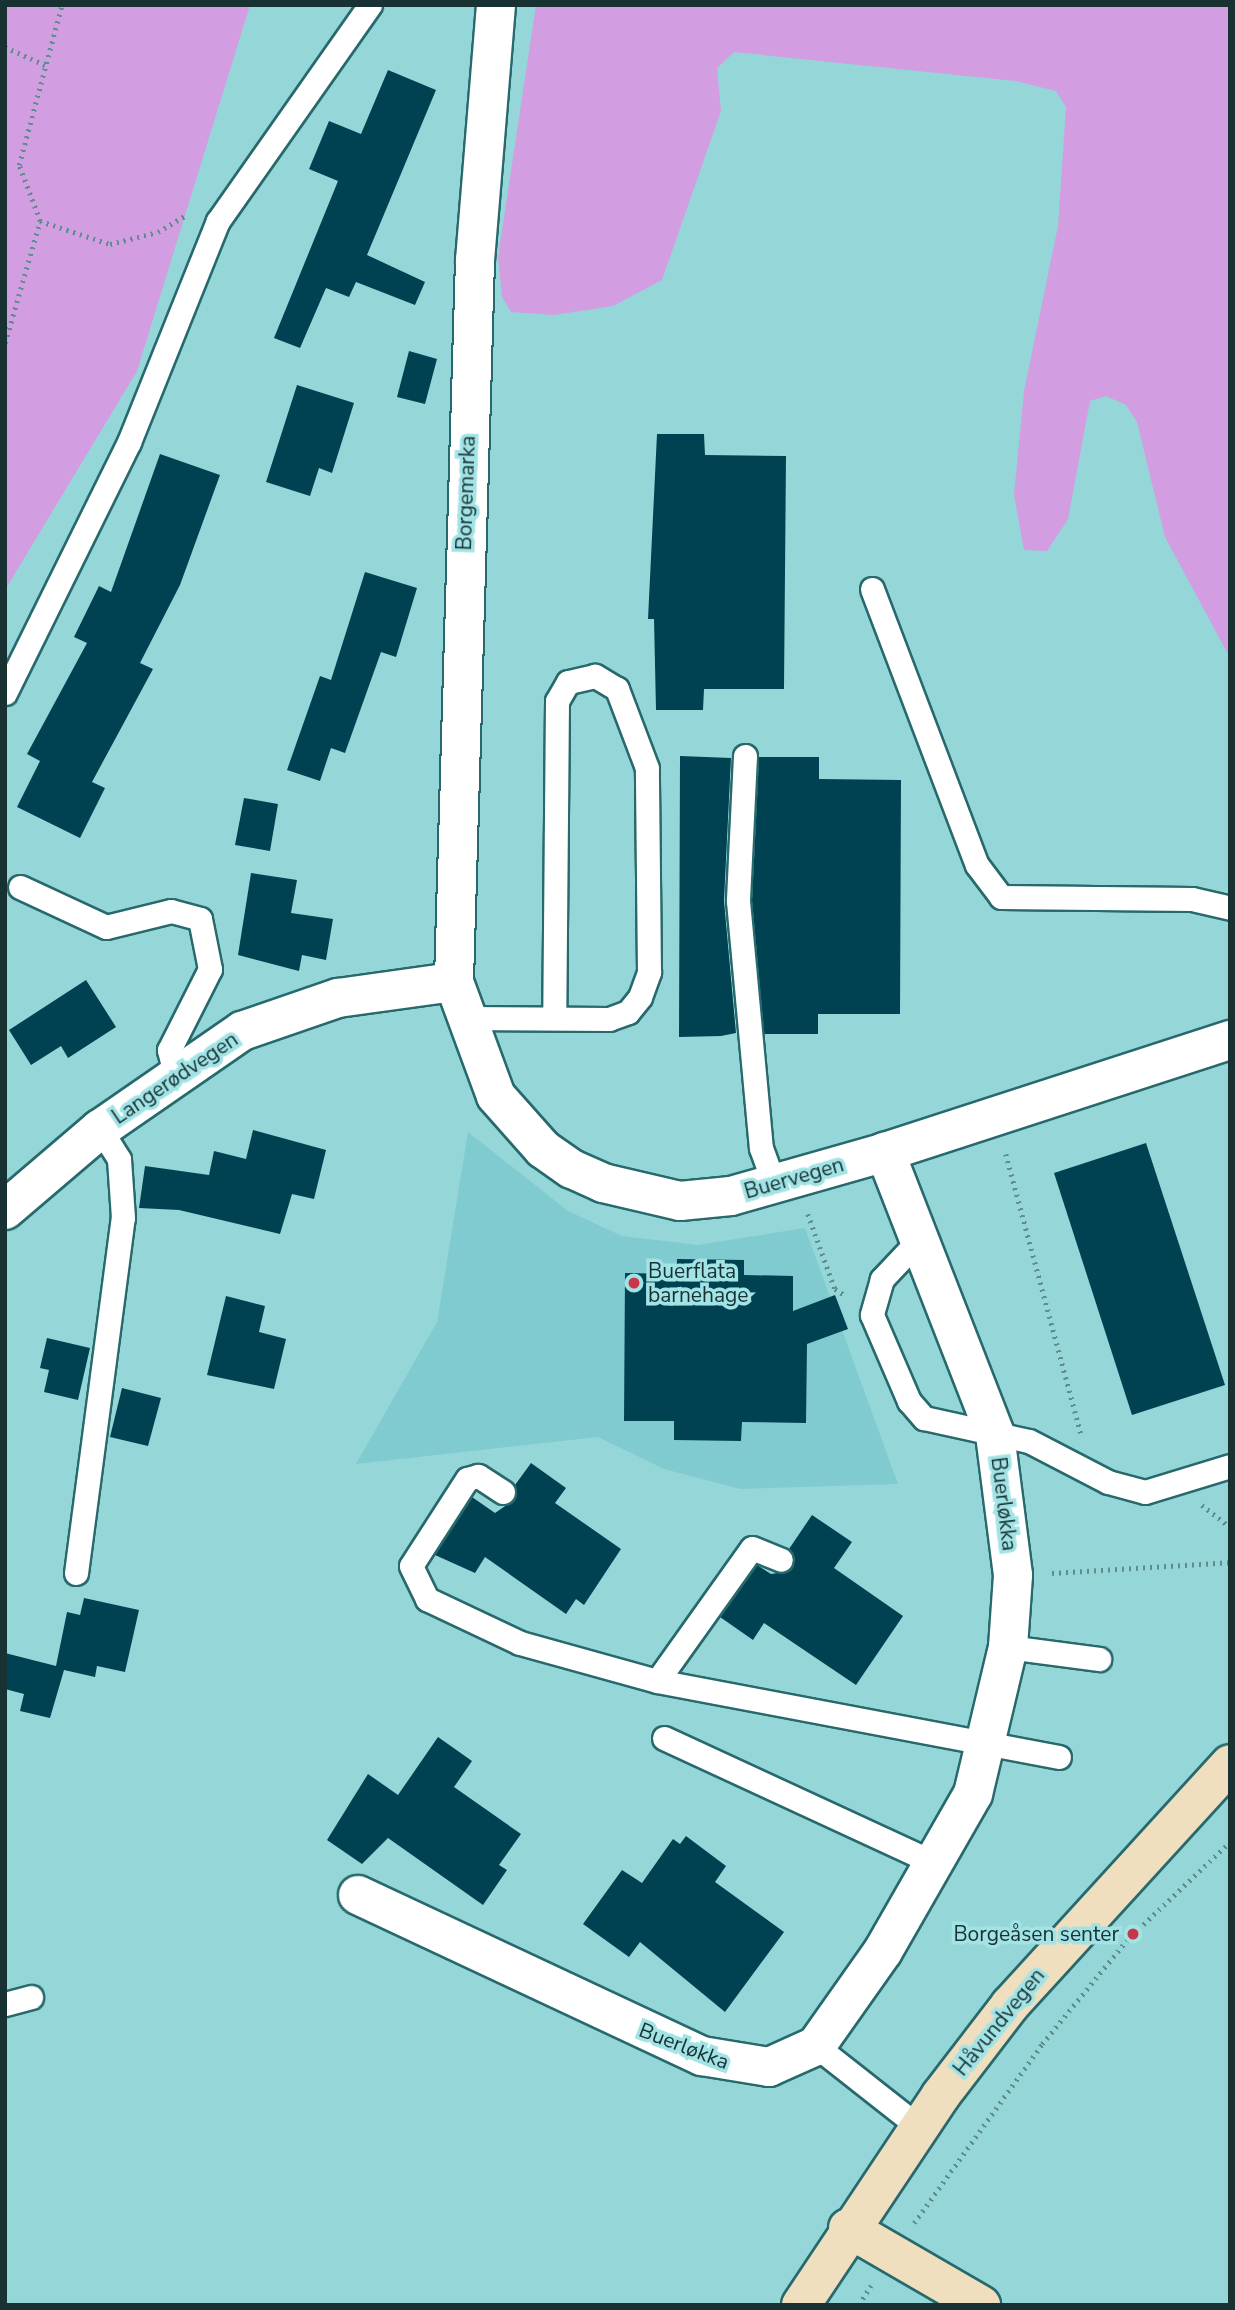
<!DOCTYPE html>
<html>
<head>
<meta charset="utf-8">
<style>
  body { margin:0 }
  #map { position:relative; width:1235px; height:2310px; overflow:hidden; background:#95d6d9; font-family:"Nunito Sans",sans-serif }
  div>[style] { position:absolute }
  .built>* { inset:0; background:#80cbcf }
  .green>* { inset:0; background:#d39de1 }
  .building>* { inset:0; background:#004252 }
  .path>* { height:4.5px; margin-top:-2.25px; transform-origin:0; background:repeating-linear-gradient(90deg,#5e8d90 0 2px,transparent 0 7px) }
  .roads { filter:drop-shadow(2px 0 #27696c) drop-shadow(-2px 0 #27696c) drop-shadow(0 2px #27696c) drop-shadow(0 -2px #27696c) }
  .lane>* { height:23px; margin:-11.5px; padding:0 11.5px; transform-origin:11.5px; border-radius:11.5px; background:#fff }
  .street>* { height:38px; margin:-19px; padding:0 19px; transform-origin:19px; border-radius:19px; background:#fff }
  .secondary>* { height:38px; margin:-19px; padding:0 19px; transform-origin:19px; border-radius:19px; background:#efdfbe }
  .dots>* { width:19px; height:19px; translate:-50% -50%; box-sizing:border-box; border:4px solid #a2e3e6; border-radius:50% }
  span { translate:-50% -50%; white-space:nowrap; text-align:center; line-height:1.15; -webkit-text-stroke:7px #a2e3e6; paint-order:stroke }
  .street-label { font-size:21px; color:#183234 }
  .poi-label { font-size:21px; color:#183234 }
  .left { translate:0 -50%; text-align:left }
  .right { translate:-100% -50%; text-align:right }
  .frame { position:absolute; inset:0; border:7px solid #183234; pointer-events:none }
</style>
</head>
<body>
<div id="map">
  <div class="built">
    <div style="clip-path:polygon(468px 1132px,568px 1211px,622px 1236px,698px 1245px,805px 1228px,898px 1484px,740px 1489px,664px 1469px,598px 1437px,356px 1464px,437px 1322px)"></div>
  </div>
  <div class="green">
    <div style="clip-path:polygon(5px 5px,250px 5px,137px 371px,5px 590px)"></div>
    <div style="clip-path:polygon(536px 5px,1230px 5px,1230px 658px,1165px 537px,1137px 422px,1126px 405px,1106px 396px,1090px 401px,1068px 519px,1047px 551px,1024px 550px,1014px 495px,1024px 391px,1058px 226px,1066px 107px,1056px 91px,1015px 81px,734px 52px,717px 68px,721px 111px,662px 280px,613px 306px,554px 315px,511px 312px,502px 297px,498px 257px)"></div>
  </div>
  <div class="building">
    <div style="clip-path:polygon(388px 70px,436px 90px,367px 255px,425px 282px,415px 305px,356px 282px,349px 297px,326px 288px,300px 348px,274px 338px,338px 181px,309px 169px,329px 121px,361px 134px)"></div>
    <div style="clip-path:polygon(409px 351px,437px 359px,425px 404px,397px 397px)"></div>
    <div style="clip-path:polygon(297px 385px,354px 403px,332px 473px,319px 468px,310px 496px,266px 482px)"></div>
    <div style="clip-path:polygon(657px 434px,704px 434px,705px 455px,786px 456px,784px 689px,704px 689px,703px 710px,656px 710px,654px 619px,648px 619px)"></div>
    <div style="clip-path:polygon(160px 454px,220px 475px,180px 585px,140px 663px,153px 669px,92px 782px,105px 788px,80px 838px,17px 807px,40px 761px,27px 754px,87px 643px,74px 637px,99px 586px,111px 592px)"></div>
    <div style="clip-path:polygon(365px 572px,417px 588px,396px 657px,381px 652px,345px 753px,331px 748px,320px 781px,287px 770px,320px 676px,331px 680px)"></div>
    <div style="clip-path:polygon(680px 756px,731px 758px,724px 901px,736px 1033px,721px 1036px,679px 1037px)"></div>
    <div style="clip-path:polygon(759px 757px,819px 757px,819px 779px,901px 780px,900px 1014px,818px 1014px,818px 1034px,764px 1034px,752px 901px)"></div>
    <div style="clip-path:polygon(244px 798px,278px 804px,270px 851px,235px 845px)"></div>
    <div style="clip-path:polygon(251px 873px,297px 880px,291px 913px,333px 919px,326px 960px,302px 955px,299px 971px,238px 955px)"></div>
    <div style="clip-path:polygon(86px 980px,116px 1027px,68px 1058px,61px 1046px,31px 1065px,9px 1030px)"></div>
    <div style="clip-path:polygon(253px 1130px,326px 1150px,314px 1199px,292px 1194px,280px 1234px,179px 1210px,139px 1208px,145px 1166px,209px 1175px,214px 1151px,246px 1159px)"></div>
    <div style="clip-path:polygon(1146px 1143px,1225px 1385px,1132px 1415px,1054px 1173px)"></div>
    <div style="clip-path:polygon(677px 1259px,744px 1260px,744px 1275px,793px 1276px,793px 1311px,835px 1295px,848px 1329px,807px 1344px,806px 1423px,742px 1422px,741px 1441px,674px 1440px,674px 1421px,624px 1421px,625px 1273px,677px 1274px)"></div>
    <div style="clip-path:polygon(226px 1296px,265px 1306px,259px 1332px,286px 1339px,274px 1389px,207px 1375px)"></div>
    <div style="clip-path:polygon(47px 1338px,90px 1348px,78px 1400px,44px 1392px,49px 1370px,40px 1368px)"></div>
    <div style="clip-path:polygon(122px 1388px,161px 1398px,148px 1446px,110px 1437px)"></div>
    <div style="clip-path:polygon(531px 1463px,566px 1488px,555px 1503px,621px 1549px,584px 1605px,576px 1599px,566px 1614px,485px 1557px,475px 1573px,435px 1555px,472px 1497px,495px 1513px,514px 1500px,515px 1485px)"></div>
    <div style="clip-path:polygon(812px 1515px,852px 1542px,834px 1568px,903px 1616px,856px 1685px,764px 1623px,753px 1640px,720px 1617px,757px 1565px,771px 1574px,790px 1571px,795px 1559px,789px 1549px)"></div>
    <div style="clip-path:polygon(84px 1598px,139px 1610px,125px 1672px,97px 1666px,95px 1677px,64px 1670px,50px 1718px,20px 1711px,24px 1694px,5px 1689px,5px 1653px,56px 1666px,67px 1612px,80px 1615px)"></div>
    <div style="clip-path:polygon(438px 1737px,472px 1761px,454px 1787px,521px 1834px,499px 1865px,507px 1870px,483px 1905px,388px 1838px,362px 1864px,327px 1840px,368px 1774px,398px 1795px)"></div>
    <div style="clip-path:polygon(686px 1836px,726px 1866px,715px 1882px,784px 1932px,725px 2012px,640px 1942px,629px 1957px,583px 1924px,622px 1870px,642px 1883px,673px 1839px,680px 1844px)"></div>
  </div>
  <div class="path">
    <div style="left:5px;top:47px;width:44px;rotate:24.2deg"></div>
    <div style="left:40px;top:221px;width:74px;rotate:18.2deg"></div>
    <div style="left:110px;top:244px;width:49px;rotate:-14deg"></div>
    <div style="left:158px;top:232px;width:31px;rotate:-31deg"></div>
    <div style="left:5px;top:343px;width:127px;rotate:-74deg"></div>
    <div style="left:40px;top:221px;width:60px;rotate:-110.6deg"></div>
    <div style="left:19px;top:165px;width:166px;rotate:-75deg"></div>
    <div style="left:1006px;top:1154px;width:289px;rotate:75deg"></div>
    <div style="left:808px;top:1214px;width:80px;rotate:70.2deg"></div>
    <div style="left:835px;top:1289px;width:13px;rotate:32deg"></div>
    <div style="left:1202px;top:1505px;width:36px;rotate:38deg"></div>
    <div style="left:1052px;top:1573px;width:178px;rotate:-3.5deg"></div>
    <div style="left:914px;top:2223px;width:220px;rotate:-54.4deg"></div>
    <div style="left:1042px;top:2044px;width:136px;rotate:-50.7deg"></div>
    <div style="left:1128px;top:1939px;width:141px;rotate:-43.6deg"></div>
    <div style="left:859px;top:2305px;width:23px;rotate:-59deg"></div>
  </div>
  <div class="roads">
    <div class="lane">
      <div style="left:872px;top:589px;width:295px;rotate:69.2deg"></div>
      <div style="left:977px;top:865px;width:40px;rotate:53deg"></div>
      <div style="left:1001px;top:897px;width:191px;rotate:0.6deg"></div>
      <div style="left:1192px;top:899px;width:39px;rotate:13deg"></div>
      <div style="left:5px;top:693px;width:280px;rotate:-63.7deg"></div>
      <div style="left:129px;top:442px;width:238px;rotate:-68.1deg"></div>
      <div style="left:218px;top:221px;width:264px;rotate:-54.9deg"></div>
      <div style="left:745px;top:756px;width:145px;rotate:92.8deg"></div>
      <div style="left:738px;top:901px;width:248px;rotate:84.7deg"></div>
      <div style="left:761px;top:1148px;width:38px;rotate:70deg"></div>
      <div style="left:20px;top:887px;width:95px;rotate:24.9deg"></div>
      <div style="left:106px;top:927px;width:67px;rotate:-13.8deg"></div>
      <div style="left:171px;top:911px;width:30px;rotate:15deg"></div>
      <div style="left:200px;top:919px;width:51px;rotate:78.7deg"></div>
      <div style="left:210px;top:969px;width:91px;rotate:116.8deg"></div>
      <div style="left:169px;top:1050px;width:25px;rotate:76deg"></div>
      <div style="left:465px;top:1018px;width:144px;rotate:0.4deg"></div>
      <div style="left:609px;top:1019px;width:20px;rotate:-20deg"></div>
      <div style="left:628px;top:1012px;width:19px;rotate:-51deg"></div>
      <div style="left:640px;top:997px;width:27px;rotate:-70deg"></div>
      <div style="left:649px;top:972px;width:204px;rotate:-90.6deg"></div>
      <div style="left:647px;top:768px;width:85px;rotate:-110.8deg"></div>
      <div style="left:617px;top:689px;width:26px;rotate:-149deg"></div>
      <div style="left:595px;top:676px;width:28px;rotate:167deg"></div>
      <div style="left:568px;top:682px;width:22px;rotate:120deg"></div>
      <div style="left:557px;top:701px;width:317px;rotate:90.5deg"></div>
      <div style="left:916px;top:1243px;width:50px;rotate:133.4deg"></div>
      <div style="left:882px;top:1279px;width:37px;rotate:106deg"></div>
      <div style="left:872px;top:1315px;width:94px;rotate:66.7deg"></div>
      <div style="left:909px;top:1401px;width:23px;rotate:49deg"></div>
      <div style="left:924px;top:1418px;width:107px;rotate:12.4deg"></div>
      <div style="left:1029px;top:1441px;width:89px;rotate:27.4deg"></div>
      <div style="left:1108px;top:1482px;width:38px;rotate:15deg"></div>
      <div style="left:1145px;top:1492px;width:89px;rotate:-17deg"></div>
      <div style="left:503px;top:1492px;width:30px;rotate:-147deg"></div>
      <div style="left:478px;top:1476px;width:11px;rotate:165deg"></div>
      <div style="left:467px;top:1479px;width:103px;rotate:122.8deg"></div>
      <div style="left:411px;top:1566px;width:37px;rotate:64deg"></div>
      <div style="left:427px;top:1599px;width:103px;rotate:25.3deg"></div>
      <div style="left:520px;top:1643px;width:142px;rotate:15.5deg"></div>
      <div style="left:657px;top:1681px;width:409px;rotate:10.7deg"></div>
      <div style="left:76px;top:1573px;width:358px;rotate:-82.5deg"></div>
      <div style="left:123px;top:1218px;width:59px;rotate:-93.9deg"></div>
      <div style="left:119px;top:1159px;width:36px;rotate:-122deg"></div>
      <div style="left:1008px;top:1647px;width:92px;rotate:7.5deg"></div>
      <div style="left:657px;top:1681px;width:163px;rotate:-54.5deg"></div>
      <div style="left:752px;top:1548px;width:31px;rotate:22deg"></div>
      <div style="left:664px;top:1738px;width:298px;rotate:24.8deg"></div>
      <div style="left:5px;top:2004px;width:27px;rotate:-15deg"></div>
      <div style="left:816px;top:2046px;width:131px;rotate:38.2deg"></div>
    </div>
    <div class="street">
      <div style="left:496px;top:5px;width:256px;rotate:94.7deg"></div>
      <div style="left:475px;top:260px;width:722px;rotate:91.67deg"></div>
      <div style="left:454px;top:982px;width:121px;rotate:69.8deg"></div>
      <div style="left:496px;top:1096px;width:71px;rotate:48.4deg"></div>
      <div style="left:543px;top:1149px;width:35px;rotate:35deg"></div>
      <div style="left:572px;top:1169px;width:34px;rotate:24deg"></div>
      <div style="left:603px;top:1183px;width:79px;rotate:13.2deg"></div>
      <div style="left:680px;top:1201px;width:51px;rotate:-5.6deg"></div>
      <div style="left:731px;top:1196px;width:160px;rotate:-15.9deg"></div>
      <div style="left:885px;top:1152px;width:363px;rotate:-18deg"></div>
      <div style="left:5px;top:1210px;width:125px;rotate:-40.5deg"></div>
      <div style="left:100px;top:1129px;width:173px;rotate:-34.6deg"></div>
      <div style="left:242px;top:1031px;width:102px;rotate:-19deg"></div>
      <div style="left:338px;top:998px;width:117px;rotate:-7.9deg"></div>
      <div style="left:358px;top:1895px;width:380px;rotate:25.1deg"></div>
      <div style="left:702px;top:2056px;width:68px;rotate:9.3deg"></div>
      <div style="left:769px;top:2067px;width:51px;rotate:-24.1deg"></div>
      <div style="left:816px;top:2046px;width:116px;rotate:-54.8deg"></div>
      <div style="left:883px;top:1951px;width:181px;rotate:-60.2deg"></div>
      <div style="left:973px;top:1794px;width:151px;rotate:-76.6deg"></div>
      <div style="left:1008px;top:1647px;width:72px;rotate:-86deg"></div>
      <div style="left:1013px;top:1575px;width:142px;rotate:-97.3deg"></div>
      <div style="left:995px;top:1434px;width:303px;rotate:-111.3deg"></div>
    </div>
    <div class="secondary">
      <div style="left:848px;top:2228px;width:154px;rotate:30.1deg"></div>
      <div style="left:801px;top:2305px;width:252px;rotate:-56.3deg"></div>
      <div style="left:941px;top:2095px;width:113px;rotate:-52.5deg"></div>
      <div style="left:1010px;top:2005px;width:326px;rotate:-47.6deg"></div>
    </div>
  </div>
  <div class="dots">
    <div style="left:634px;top:1283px;background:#c83747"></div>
    <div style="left:1133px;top:1934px;background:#c83747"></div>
  </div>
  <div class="street-label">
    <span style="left:466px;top:493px;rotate:-88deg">Borgemarka</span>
    <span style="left:175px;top:1078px;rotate:-34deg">Langerødvegen</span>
    <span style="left:794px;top:1178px;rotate:-16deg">Buervegen</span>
    <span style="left:1004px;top:1504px;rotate:83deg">Buerløkka</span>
    <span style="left:999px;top:2022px;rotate:-51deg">Håvundvegen</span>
    <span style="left:684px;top:2046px;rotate:21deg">Buerløkka</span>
  </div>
  <div class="poi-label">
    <span class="left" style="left:648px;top:1283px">Buerflata<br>barnehage</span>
    <span class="right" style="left:1119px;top:1934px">Borgeåsen senter</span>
  </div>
  <div class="frame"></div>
</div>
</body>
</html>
